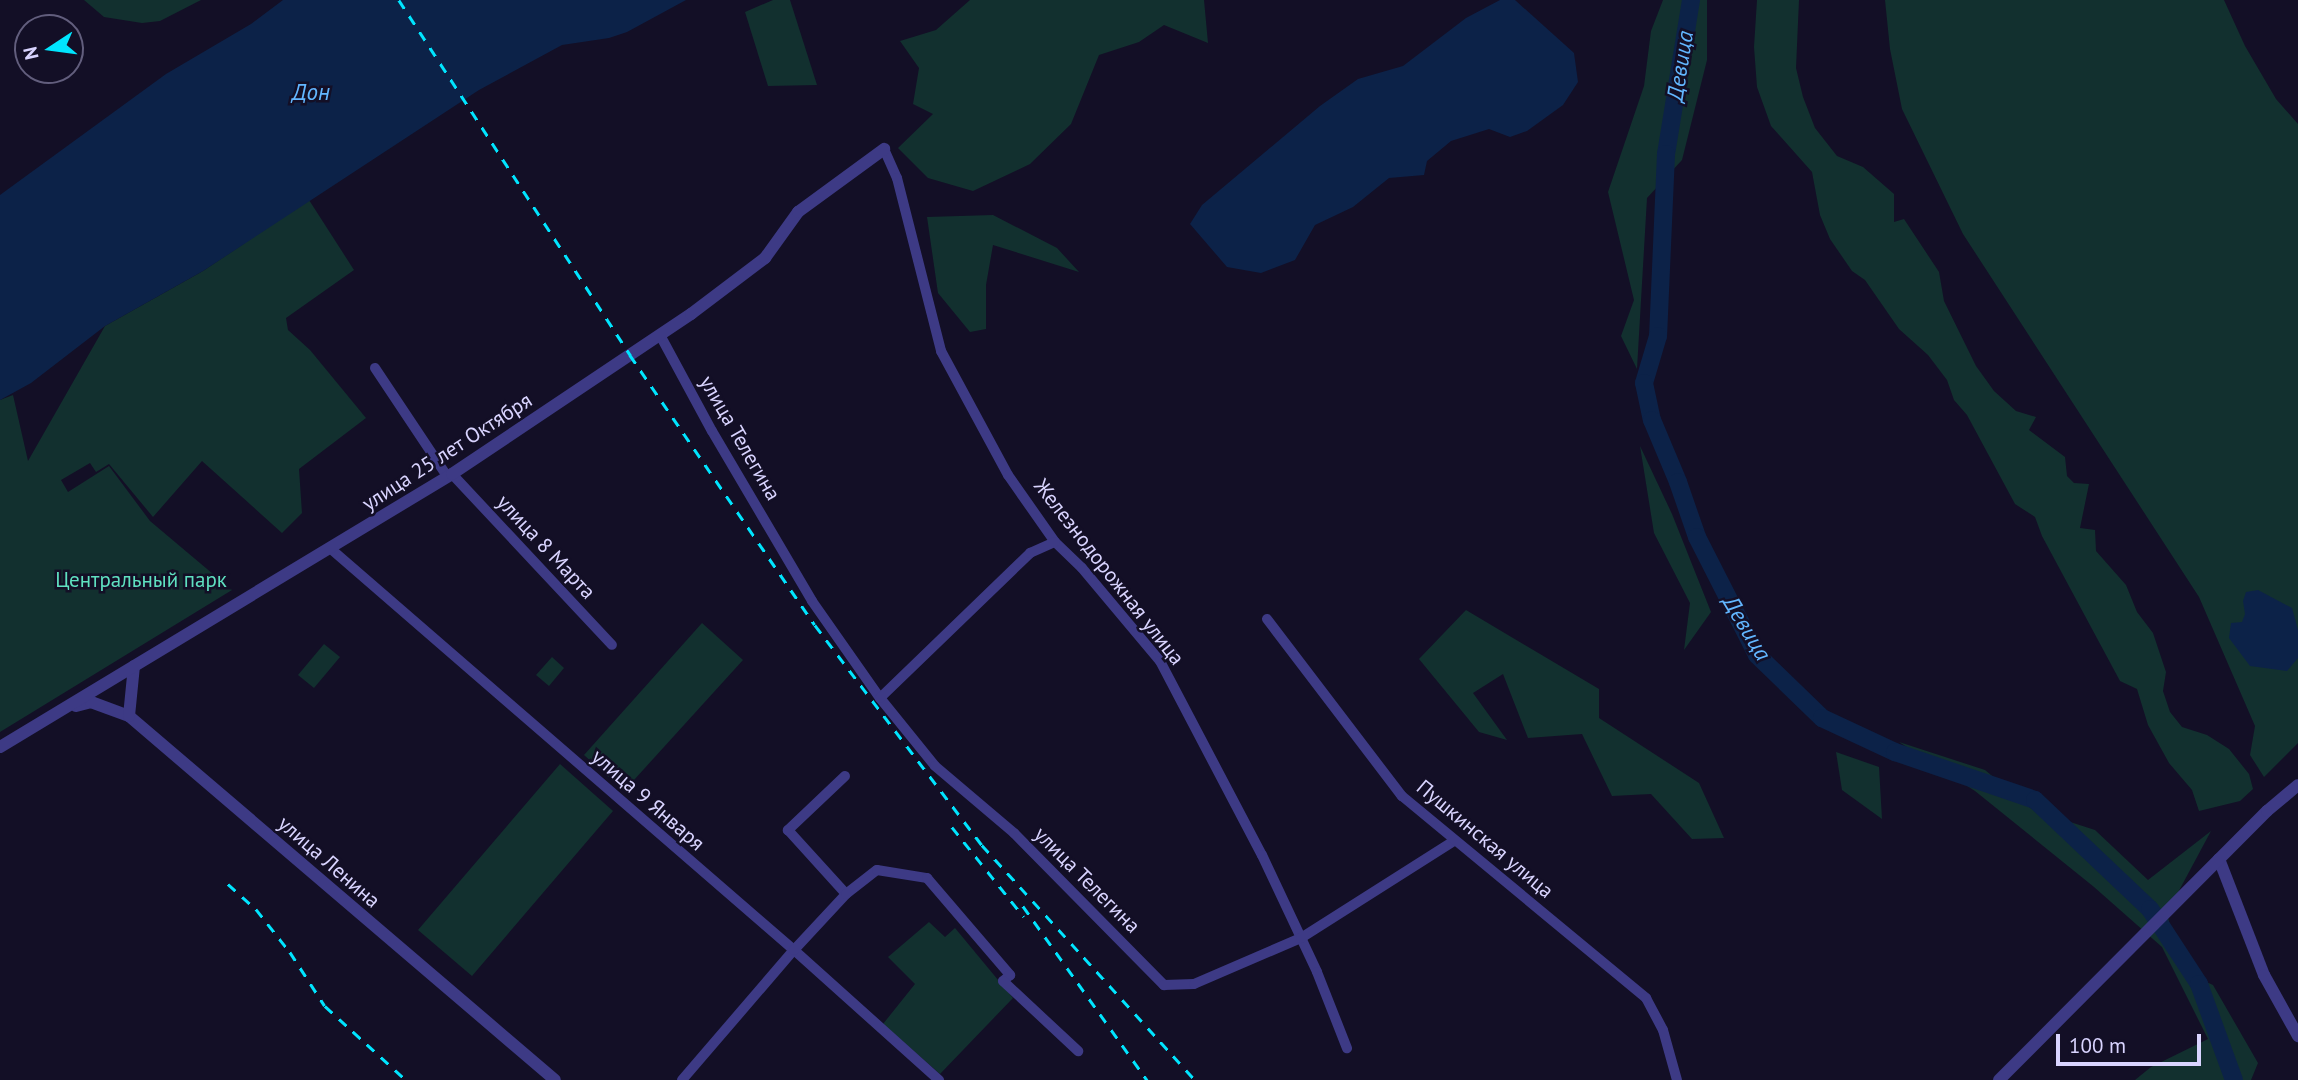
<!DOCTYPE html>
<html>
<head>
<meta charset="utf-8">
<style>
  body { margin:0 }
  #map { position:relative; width:2298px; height:1080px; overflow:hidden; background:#130f26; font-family:"PT Sans",sans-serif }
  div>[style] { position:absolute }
  .green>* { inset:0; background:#12302f }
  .water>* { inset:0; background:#0c2248 }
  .river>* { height:18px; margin:-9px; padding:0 9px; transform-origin:9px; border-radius:9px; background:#0c2248 }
  .minor>* { height:10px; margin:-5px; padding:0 5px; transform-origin:5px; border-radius:5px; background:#3d3a85 }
  .tertiary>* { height:12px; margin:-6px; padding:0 6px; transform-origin:6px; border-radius:6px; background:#3d3a85 }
  .rail>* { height:2.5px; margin-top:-1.25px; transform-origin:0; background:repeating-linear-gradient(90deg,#00e5ff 0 10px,transparent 0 19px) }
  span { translate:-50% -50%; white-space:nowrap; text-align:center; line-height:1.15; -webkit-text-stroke:5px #130f26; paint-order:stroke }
  .street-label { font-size:21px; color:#d9d4ff }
  .park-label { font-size:21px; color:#5fe0c0 }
  .water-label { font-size:23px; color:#62b6ff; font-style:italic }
  .north { position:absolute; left:14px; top:14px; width:70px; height:70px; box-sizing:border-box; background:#130f26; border:2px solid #625e7d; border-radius:50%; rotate:257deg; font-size:19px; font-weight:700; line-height:28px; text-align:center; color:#d9d4ff }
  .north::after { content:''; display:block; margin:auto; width:24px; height:32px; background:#00e5ff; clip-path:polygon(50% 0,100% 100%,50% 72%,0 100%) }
  .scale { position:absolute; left:2056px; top:1034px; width:145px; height:32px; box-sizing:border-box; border:4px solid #d9d4ff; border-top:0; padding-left:9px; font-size:21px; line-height:24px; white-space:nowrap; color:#d9d4ff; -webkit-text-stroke:5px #130f26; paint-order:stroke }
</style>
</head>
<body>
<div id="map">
  <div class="green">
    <div style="clip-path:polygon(84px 0,201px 0,160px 21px,142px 23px,104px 17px)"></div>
    <div style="clip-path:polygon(773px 0,790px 0,817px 85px,768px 86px,745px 12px)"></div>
    <div style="clip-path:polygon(970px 0,1204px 0,1208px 43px,1164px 25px,1139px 42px,1099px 55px,1071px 124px,1030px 164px,973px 191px,928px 178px,898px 148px,933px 114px,913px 104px,919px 68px,900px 41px,936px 30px)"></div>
    <div style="clip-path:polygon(1663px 0,1707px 0,1707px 60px,1682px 160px,1647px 198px,1637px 369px,1621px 336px,1634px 300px,1608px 192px,1644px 86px,1651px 31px)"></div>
    <div style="clip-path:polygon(1757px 0,1799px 0,1796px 68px,1803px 97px,1815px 128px,1837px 156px,1863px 167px,1894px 194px,1894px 222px,1904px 219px,1939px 272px,1944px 301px,1976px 366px,1994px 391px,2016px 411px,2036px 417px,2029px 430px,2065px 457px,2067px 476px,2074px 483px,2089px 484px,2080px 528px,2095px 530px,2096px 551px,2126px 585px,2137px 612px,2153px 633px,2166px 672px,2163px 691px,2170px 712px,2182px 727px,2207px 735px,2229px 749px,2249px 774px,2253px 789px,2240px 801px,2199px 811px,2192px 790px,2169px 763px,2148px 725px,2137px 689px,2120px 681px,2042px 536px,2035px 517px,2015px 504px,1967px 415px,1954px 400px,1947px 380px,1928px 355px,1899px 329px,1865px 280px,1852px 271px,1830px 239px,1820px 215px,1812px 172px,1771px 126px,1757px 87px,1754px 47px)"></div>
    <div style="clip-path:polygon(1885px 0,2224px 0,2245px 46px,2276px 99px,2298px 124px,2298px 743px,2264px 777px,2250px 755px,2255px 726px,2199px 597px,1963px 234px,1902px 109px,1890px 49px)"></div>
    <div style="clip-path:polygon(309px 200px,354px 270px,286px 318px,288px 330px,310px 350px,366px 418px,299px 469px,302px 513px,282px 533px,202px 461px,153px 517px,109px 464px,96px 472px,90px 463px,61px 480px,68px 492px,109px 466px,150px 521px,232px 590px,0 732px,0 400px,13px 395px,28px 461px,105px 326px,203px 271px)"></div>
    <div style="clip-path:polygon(993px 215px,1057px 248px,1079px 272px,993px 245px,986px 285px,986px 329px,970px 332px,938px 293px,927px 217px)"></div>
    <div style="clip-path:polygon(1640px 446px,1672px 514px,1711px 612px,1684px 650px,1690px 603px,1654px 533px)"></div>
    <div style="clip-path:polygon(1466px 610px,1599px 689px,1599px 718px,1699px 783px,1724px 838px,1692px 839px,1651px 794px,1612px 796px,1582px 734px,1528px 738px,1503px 674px,1473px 693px,1507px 740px,1479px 732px,1419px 659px)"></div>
    <div style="clip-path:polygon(702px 623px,743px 660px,624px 791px,584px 755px)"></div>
    <div style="clip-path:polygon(324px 644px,340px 657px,314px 688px,298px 675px)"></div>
    <div style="clip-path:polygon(552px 657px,564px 668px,549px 686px,536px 675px)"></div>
    <div style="clip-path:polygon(1899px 742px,1985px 770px,2033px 810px,2095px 830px,2148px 880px,2211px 831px,2167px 913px,2181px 970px,2213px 985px,2258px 1063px,2251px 1080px,2135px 1080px,2151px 1067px,2208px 1039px,2162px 947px,2094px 887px,1975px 791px)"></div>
    <div style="clip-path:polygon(1836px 752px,1879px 767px,1882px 819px,1842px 790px)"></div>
    <div style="clip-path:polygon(560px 764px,613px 811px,472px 976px,418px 930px)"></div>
    <div style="clip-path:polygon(929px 922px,945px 937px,955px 928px,1013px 998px,940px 1074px,883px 1024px,915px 984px,888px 957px)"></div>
  </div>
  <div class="water">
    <div style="clip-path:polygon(283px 0,686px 0,627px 32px,609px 38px,562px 45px,479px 90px,203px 271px,105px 326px,31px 383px,0 400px,0 195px,166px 74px,251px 24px)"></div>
    <div style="clip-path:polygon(1500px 0,1515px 0,1574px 53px,1578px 82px,1563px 105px,1527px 131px,1510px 137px,1489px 129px,1451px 141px,1427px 161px,1424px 175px,1389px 178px,1353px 207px,1315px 225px,1295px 260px,1261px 273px,1227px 267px,1190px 224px,1202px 205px,1320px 106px,1358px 79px,1403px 66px,1466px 18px)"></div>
    <div style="clip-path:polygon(2258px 590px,2292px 608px,2298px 630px,2298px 658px,2287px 671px,2250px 666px,2229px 638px,2231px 623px,2242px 622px,2245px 614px,2243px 601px,2246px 592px)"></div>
  </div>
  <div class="river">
    <div style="left:1691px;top:0;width:156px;rotate:99.2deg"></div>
    <div style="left:1666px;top:154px;width:182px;rotate:92.5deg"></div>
    <div style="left:1658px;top:336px;width:49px;rotate:106.6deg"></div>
    <div style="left:1644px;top:383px;width:38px;rotate:78deg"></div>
    <div style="left:1652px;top:420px;width:67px;rotate:67.2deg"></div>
    <div style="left:1678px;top:482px;width:58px;rotate:70.9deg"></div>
    <div style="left:1697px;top:537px;width:132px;rotate:63deg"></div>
    <div style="left:1757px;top:655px;width:91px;rotate:44.1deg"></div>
    <div style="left:1822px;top:718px;width:81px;rotate:25deg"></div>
    <div style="left:1895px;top:752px;width:148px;rotate:18.9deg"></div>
    <div style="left:2035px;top:800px;width:158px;rotate:43.5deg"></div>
    <div style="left:2150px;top:909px;width:90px;rotate:56.8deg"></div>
    <div style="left:2199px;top:984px;width:102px;rotate:70deg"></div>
  </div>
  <div class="minor">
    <div style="left:884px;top:149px;width:32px;rotate:66deg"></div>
    <div style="left:897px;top:178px;width:179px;rotate:75.7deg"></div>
    <div style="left:941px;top:351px;width:141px;rotate:61.6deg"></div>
    <div style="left:1008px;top:475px;width:82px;rotate:55deg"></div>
    <div style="left:1055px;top:542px;width:37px;rotate:44deg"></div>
    <div style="left:1082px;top:568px;width:121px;rotate:50deg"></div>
    <div style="left:1160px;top:661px;width:219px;rotate:62.3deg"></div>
    <div style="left:1262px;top:855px;width:129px;rotate:64.8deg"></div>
    <div style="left:1317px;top:972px;width:82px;rotate:68.5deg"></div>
    <div style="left:660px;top:335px;width:109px;rotate:61.6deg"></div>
    <div style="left:712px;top:431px;width:197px;rotate:59.5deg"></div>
    <div style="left:812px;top:601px;width:118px;rotate:55deg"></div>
    <div style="left:880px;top:698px;width:87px;rotate:51deg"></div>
    <div style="left:935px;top:766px;width:104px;rotate:40.3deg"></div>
    <div style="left:1014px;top:833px;width:214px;rotate:45.4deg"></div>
    <div style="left:1164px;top:985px;width:30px;rotate:-2deg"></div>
    <div style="left:1194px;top:984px;width:116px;rotate:-23.3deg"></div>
    <div style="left:1301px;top:938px;width:181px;rotate:-32.4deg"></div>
    <div style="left:375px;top:368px;width:130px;rotate:56.3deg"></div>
    <div style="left:452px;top:474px;width:234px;rotate:46.9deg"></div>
    <div style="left:331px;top:549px;width:613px;rotate:40.9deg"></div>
    <div style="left:794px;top:950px;width:195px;rotate:41.9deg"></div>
    <div style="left:1267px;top:619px;width:223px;rotate:52.7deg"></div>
    <div style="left:1402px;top:796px;width:317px;rotate:39.6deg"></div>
    <div style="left:1646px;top:998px;width:36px;rotate:62deg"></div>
    <div style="left:1663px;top:1030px;width:52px;rotate:74.4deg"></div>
    <div style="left:880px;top:698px;width:209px;rotate:-44deg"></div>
    <div style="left:1030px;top:553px;width:27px;rotate:-24deg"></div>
    <div style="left:845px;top:776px;width:79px;rotate:136.5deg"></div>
    <div style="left:788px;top:830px;width:86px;rotate:47.8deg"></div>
    <div style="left:682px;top:1080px;width:172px;rotate:-49.3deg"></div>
    <div style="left:794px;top:950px;width:76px;rotate:-47.1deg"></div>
    <div style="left:846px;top:894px;width:39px;rotate:-38deg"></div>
    <div style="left:877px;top:870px;width:51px;rotate:9.1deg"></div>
    <div style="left:927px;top:878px;width:128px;rotate:49.4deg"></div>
    <div style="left:1010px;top:975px;width:9px;rotate:139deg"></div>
    <div style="left:1003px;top:981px;width:103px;rotate:43deg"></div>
  </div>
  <div class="tertiary">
    <div style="left:76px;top:706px;width:16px;rotate:-15deg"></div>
    <div style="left:91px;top:702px;width:40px;rotate:20.2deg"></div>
    <div style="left:129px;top:716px;width:560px;rotate:40.51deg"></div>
    <div style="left:129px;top:716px;width:50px;rotate:-84.3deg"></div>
    <div style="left:0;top:747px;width:528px;rotate:-31.13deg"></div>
    <div style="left:452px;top:474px;width:288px;rotate:-33.8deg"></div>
    <div style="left:691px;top:314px;width:93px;rotate:-37.1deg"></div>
    <div style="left:765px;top:258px;width:57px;rotate:-54.3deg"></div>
    <div style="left:798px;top:212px;width:107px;rotate:-36.2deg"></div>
    <div style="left:2219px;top:859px;width:124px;rotate:68.8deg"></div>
    <div style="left:2264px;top:975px;width:70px;rotate:60.9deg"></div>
    <div style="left:1999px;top:1080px;width:380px;rotate:-45.1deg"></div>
    <div style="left:2267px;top:811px;width:40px;rotate:-40deg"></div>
  </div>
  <div class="rail">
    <div style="left:399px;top:0;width:424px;rotate:56.9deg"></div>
    <div style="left:630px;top:355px;width:327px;rotate:55.6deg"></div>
    <div style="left:815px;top:625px;width:276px;rotate:52.8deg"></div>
    <div style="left:982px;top:845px;width:317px;rotate:47.8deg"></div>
    <div style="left:952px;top:827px;width:115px;rotate:51.3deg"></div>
    <div style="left:228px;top:884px;width:38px;rotate:42deg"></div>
    <div style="left:256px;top:909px;width:55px;rotate:51.7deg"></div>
    <div style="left:290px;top:952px;width:64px;rotate:57.1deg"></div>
    <div style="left:325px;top:1006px;width:110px;rotate:42.4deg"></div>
    <div style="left:1023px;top:906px;width:214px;rotate:54.5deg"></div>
  </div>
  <div class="street-label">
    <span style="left:740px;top:438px;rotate:60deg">улица Телегина</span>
    <span style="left:447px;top:452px;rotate:-33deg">улица 25 лет Октября</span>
    <span style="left:546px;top:547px;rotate:47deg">улица 8 Марта</span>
    <span style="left:1109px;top:572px;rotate:52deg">Железнодорожная улица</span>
    <span style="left:648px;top:800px;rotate:41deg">улица 9 Января</span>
    <span style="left:1485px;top:839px;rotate:40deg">Пушкинская улица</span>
    <span style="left:329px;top:862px;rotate:41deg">улица Ленина</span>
    <span style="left:1087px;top:880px;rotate:45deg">улица Телегина</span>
  </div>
  <div class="park-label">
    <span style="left:141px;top:580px">Центральный парк</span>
  </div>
  <div class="water-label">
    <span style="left:1680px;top:66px;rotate:-81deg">Девица</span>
    <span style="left:311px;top:92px">Дон</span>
    <span style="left:1747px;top:628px;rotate:59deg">Девица</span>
  </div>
  <div class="north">N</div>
  <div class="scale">100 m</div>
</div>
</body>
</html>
